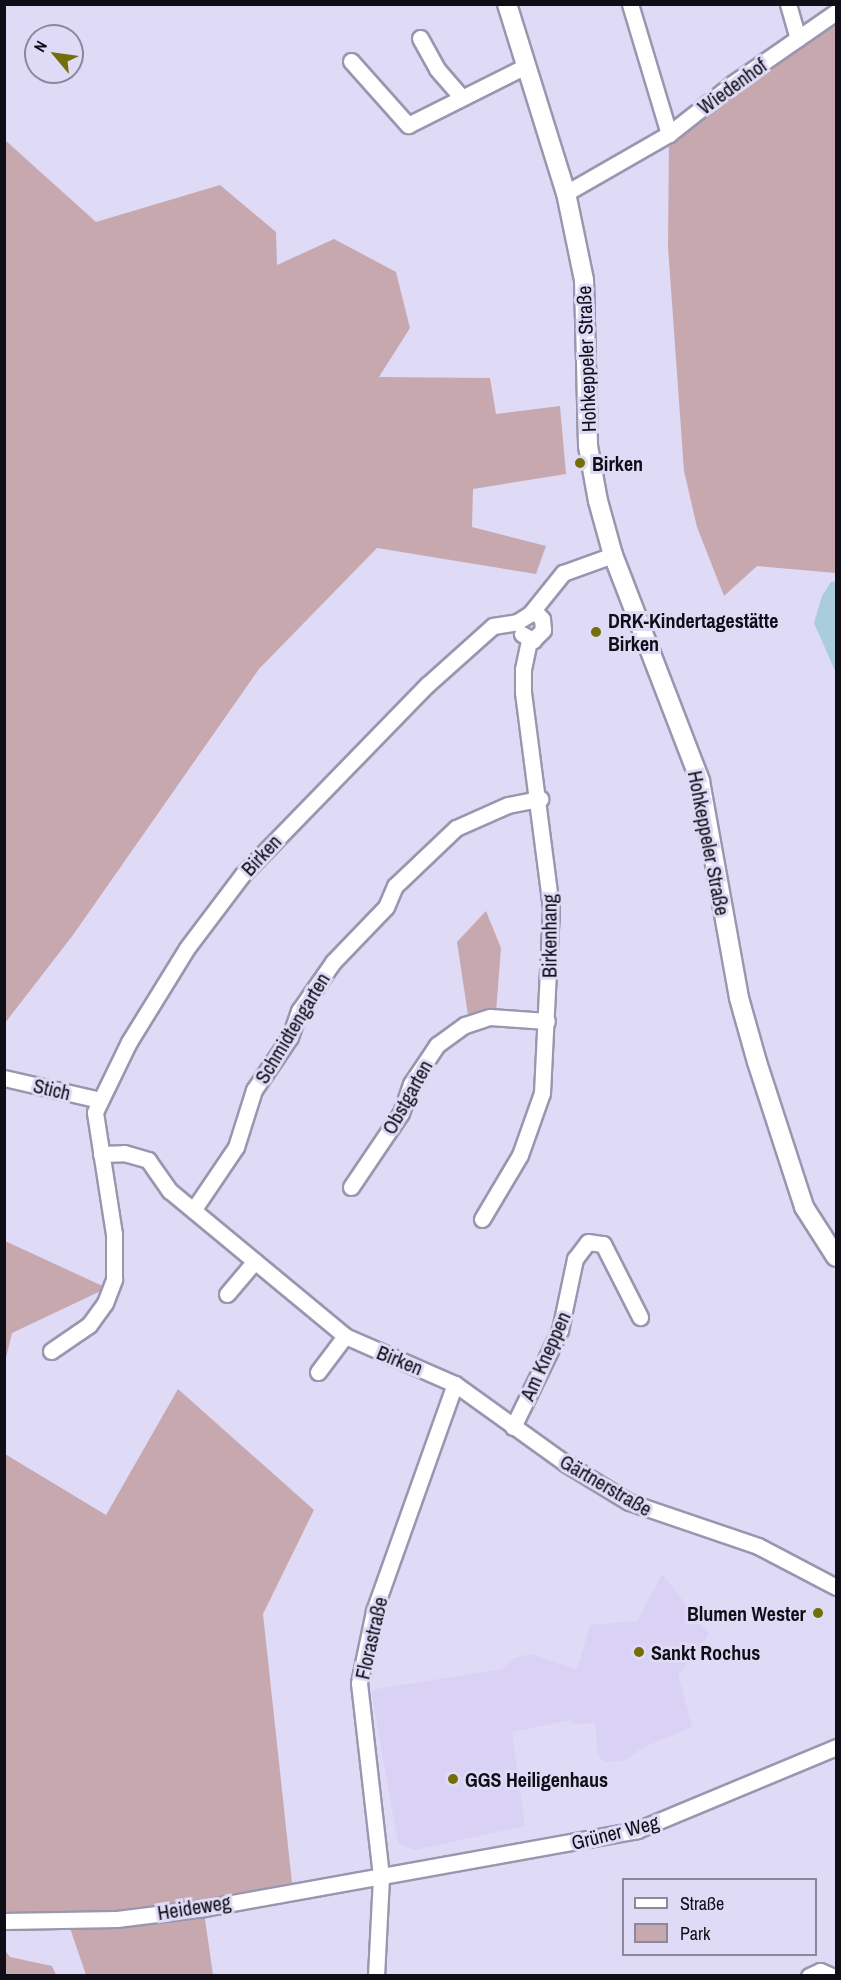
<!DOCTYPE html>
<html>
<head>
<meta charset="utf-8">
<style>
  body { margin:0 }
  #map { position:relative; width:841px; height:1980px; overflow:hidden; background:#dfdaf5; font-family:"Archivo Narrow",sans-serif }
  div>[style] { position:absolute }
  .built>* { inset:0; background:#d9d2f5 }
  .green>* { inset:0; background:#c8a8af }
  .water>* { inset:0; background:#a9cddc }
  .roads { filter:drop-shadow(2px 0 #9b96af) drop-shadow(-2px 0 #9b96af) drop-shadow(0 2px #9b96af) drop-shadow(0 -2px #9b96af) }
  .minor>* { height:15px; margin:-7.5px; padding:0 7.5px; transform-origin:7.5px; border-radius:7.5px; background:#fff }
  .tertiary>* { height:18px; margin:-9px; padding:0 9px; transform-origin:9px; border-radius:9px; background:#fff }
  .dots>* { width:16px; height:16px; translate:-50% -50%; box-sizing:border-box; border:3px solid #dfdaf5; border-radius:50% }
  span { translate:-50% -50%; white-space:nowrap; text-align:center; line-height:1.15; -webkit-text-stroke:6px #dfdaf5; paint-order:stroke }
  .street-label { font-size:20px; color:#0f0d16 }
  .poi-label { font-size:20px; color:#0f0d16; font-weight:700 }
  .left { translate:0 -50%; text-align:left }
  .right { translate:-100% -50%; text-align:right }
  .frame { position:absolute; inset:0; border:6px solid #0f0d16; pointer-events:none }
  .legend { position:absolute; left:622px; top:1878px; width:195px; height:78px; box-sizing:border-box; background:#dfdaf5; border:2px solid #8c889c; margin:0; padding:8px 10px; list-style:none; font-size:18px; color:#0f0d16 }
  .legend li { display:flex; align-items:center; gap:12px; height:30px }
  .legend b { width:30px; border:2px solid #8c889c }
  .north { position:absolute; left:24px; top:24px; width:60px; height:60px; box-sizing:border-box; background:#dfdaf5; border:2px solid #8c889c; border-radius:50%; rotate:299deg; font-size:16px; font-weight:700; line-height:24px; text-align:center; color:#0f0d16 }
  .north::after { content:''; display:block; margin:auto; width:21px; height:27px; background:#736d0a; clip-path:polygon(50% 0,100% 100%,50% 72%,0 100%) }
</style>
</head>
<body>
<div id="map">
  <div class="built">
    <div style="clip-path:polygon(662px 1574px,709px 1634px,678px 1675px,692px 1727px,642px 1748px,626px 1760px,605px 1762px,598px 1756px,595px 1723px,574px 1724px,571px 1720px,512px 1732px,525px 1826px,414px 1850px,398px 1843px,371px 1690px,502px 1669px,514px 1658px,531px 1654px,577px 1670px,590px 1625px,638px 1621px)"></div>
  </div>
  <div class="green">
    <div style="clip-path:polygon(836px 12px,836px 573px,757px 566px,724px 596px,697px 527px,684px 471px,668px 247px,669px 134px)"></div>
    <div style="clip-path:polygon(5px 140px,96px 222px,220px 185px,276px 232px,277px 265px,334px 239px,396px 272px,410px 328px,379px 377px,490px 378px,496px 414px,560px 406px,566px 474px,473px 489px,472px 527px,546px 546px,536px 574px,377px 548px,259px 669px,73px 935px,5px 1023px)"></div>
    <div style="clip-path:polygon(486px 911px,501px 948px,496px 1012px,468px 1015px,457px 942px)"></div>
    <div style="clip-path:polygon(5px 1241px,107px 1288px,12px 1333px,5px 1362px)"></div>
    <div style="clip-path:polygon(178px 1389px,314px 1510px,263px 1614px,292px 1883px,203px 1901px,75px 1916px,5px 1914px,5px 1454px,106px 1515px)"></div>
    <div style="clip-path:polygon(204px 1912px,213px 1975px,86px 1975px,70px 1928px,149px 1922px)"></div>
    <div style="clip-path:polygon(4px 1949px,10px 1957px,52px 1966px,56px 1975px,5px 1975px)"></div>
  </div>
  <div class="water">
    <div style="clip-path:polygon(836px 581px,836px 673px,814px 623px,822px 596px,831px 582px)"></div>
  </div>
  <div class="roads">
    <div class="minor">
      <div style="left:630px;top:4px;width:136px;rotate:73.3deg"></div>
      <div style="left:788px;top:4px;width:36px;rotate:74deg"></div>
      <div style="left:420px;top:38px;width:35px;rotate:61deg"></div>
      <div style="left:437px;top:69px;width:38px;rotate:49deg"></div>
      <div style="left:351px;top:61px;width:86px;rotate:48.3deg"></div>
      <div style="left:408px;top:125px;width:132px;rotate:-26.6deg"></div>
      <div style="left:566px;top:193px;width:119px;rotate:-29.8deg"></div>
      <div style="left:669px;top:134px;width:80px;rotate:-38.4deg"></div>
      <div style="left:732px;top:84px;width:126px;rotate:-34.7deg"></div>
      <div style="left:522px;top:634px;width:13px;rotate:29deg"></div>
      <div style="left:533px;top:640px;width:14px;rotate:-45deg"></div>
      <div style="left:543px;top:630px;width:11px;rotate:-95deg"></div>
      <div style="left:542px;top:619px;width:12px;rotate:-132deg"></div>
      <div style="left:4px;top:1078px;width:98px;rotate:12.9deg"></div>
      <div style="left:101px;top:1154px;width:23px;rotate:-2deg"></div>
      <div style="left:124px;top:1153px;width:25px;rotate:16deg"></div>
      <div style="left:148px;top:1160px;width:38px;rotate:55deg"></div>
      <div style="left:170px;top:1191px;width:227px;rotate:39.6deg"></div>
      <div style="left:345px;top:1336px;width:120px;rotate:23.6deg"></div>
      <div style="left:455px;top:1384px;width:135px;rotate:35.7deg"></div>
      <div style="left:565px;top:1463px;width:75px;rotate:31.4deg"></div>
      <div style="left:629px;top:1502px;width:136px;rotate:18.8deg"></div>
      <div style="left:758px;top:1546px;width:88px;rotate:27.7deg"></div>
      <div style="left:351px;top:1187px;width:89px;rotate:-56deg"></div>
      <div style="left:401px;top:1113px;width:31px;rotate:-71deg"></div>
      <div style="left:411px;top:1084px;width:47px;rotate:-56.3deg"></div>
      <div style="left:437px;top:1045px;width:34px;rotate:-36deg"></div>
      <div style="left:465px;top:1025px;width:26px;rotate:-18deg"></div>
      <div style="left:490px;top:1017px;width:57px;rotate:4deg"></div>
      <div style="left:194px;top:1209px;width:75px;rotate:-55.9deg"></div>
      <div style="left:236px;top:1147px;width:60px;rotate:-72.5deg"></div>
      <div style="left:254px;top:1090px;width:64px;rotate:-55.8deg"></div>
      <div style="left:290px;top:1037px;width:28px;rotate:-71deg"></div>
      <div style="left:299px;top:1011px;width:60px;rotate:-55.2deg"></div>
      <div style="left:333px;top:962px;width:76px;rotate:-46.1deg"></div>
      <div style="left:386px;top:907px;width:23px;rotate:-67deg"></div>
      <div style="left:395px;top:886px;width:84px;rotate:-43.6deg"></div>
      <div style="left:456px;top:828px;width:57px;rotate:-23.9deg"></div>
      <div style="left:508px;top:805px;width:33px;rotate:-11deg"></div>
      <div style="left:482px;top:1219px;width:74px;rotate:-59.3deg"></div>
      <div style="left:520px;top:1155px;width:66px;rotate:-70.5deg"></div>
      <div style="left:542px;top:1093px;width:185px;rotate:-87.2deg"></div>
      <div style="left:551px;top:908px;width:218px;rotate:-97.4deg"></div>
      <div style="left:523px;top:692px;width:23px;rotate:-90deg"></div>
      <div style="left:523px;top:669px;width:30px;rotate:-78deg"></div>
      <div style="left:227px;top:1294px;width:43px;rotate:-49.7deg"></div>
      <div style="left:51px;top:1351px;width:46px;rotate:-34.4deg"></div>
      <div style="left:89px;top:1325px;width:27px;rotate:-54deg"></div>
      <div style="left:105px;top:1303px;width:26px;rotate:-69deg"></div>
      <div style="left:114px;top:1279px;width:45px;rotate:-90deg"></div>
      <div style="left:114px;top:1234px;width:123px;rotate:-98.9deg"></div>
      <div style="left:95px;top:1112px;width:78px;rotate:-64.1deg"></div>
      <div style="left:129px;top:1042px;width:110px;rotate:-58.3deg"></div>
      <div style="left:187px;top:948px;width:93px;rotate:-52.9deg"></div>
      <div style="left:243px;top:874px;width:264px;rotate:-45.8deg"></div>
      <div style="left:427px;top:685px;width:89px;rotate:-41.8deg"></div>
      <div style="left:493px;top:626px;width:24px;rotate:-9deg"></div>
      <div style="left:517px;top:622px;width:15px;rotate:-32deg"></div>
      <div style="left:530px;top:614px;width:53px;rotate:-51.2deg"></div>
      <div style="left:563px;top:573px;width:53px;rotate:-19.8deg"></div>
      <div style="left:318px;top:1372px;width:45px;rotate:-53.1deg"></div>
      <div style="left:513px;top:1427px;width:108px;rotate:-64.1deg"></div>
      <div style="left:560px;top:1330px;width:73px;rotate:-78.1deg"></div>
      <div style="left:575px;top:1259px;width:21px;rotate:-53deg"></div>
      <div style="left:588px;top:1242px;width:15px;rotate:8deg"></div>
      <div style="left:603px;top:1244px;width:82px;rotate:63.1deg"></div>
      <div style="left:4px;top:1921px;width:113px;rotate:-1deg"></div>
      <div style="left:117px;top:1919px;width:88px;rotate:-7.2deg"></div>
      <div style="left:204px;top:1908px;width:440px;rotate:-10.2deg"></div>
      <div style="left:637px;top:1830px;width:216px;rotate:-22.6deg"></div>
      <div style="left:376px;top:1976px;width:100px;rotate:-87.1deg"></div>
      <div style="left:381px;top:1876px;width:194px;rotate:-96.5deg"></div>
      <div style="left:359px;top:1683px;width:74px;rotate:-78.2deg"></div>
      <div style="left:374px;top:1611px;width:241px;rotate:-70.4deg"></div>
      <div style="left:809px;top:1976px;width:12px;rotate:-24deg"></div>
      <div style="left:820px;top:1971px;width:13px;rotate:23deg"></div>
    </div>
    <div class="tertiary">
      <div style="left:507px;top:4px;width:198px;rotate:72.7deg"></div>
      <div style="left:566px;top:193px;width:89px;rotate:78.3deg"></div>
      <div style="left:584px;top:280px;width:166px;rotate:88.6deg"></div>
      <div style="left:588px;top:446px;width:56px;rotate:79.7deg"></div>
      <div style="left:598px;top:501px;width:56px;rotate:74.5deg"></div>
      <div style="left:613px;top:555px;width:242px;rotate:68.9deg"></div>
      <div style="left:700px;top:781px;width:220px;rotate:79.8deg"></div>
      <div style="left:739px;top:998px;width:66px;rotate:74.3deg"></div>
      <div style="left:757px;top:1062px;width:152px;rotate:72deg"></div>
      <div style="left:804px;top:1207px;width:59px;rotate:57.4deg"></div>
    </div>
  </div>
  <div class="dots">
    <div style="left:580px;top:463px;background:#736d0a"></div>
    <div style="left:596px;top:632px;background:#736d0a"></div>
    <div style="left:818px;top:1613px;background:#736d0a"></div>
    <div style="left:639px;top:1652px;background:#736d0a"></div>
    <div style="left:453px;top:1779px;background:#736d0a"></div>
  </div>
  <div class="street-label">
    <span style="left:732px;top:86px;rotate:-36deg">Wiedenhof</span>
    <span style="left:586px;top:359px;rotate:-92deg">Hohkeppeler Straße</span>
    <span style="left:709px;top:843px;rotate:79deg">Hohkeppeler Straße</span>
    <span style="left:261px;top:855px;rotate:-47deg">Birken</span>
    <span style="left:549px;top:936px;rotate:-90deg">Birkenhang</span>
    <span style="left:292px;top:1028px;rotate:-59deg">Schmidtengarten</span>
    <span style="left:52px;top:1089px;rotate:13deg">Stich</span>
    <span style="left:407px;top:1097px;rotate:-61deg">Obstgarten</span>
    <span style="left:545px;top:1356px;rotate:-66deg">Am Kneppen</span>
    <span style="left:400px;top:1360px;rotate:22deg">Birken</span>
    <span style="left:606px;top:1485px;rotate:30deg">Gärtnerstraße</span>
    <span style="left:371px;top:1638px;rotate:-77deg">Florastraße</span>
    <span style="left:615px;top:1832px;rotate:-14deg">Grüner Weg</span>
    <span style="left:194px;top:1907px;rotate:-9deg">Heideweg</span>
  </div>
  <div class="poi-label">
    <span class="left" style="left:592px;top:463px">Birken</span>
    <span class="left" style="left:608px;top:632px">DRK-Kindertagestätte<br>Birken</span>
    <span class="right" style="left:806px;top:1613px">Blumen Wester</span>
    <span class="left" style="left:651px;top:1652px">Sankt Rochus</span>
    <span class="left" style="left:465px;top:1779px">GGS Heiligenhaus</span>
  </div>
  <div class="frame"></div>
  <ul class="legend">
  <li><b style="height:8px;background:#fff"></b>Straße</li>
  <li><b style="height:16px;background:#c8a8af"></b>Park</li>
  </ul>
  <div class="north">N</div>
</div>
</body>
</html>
